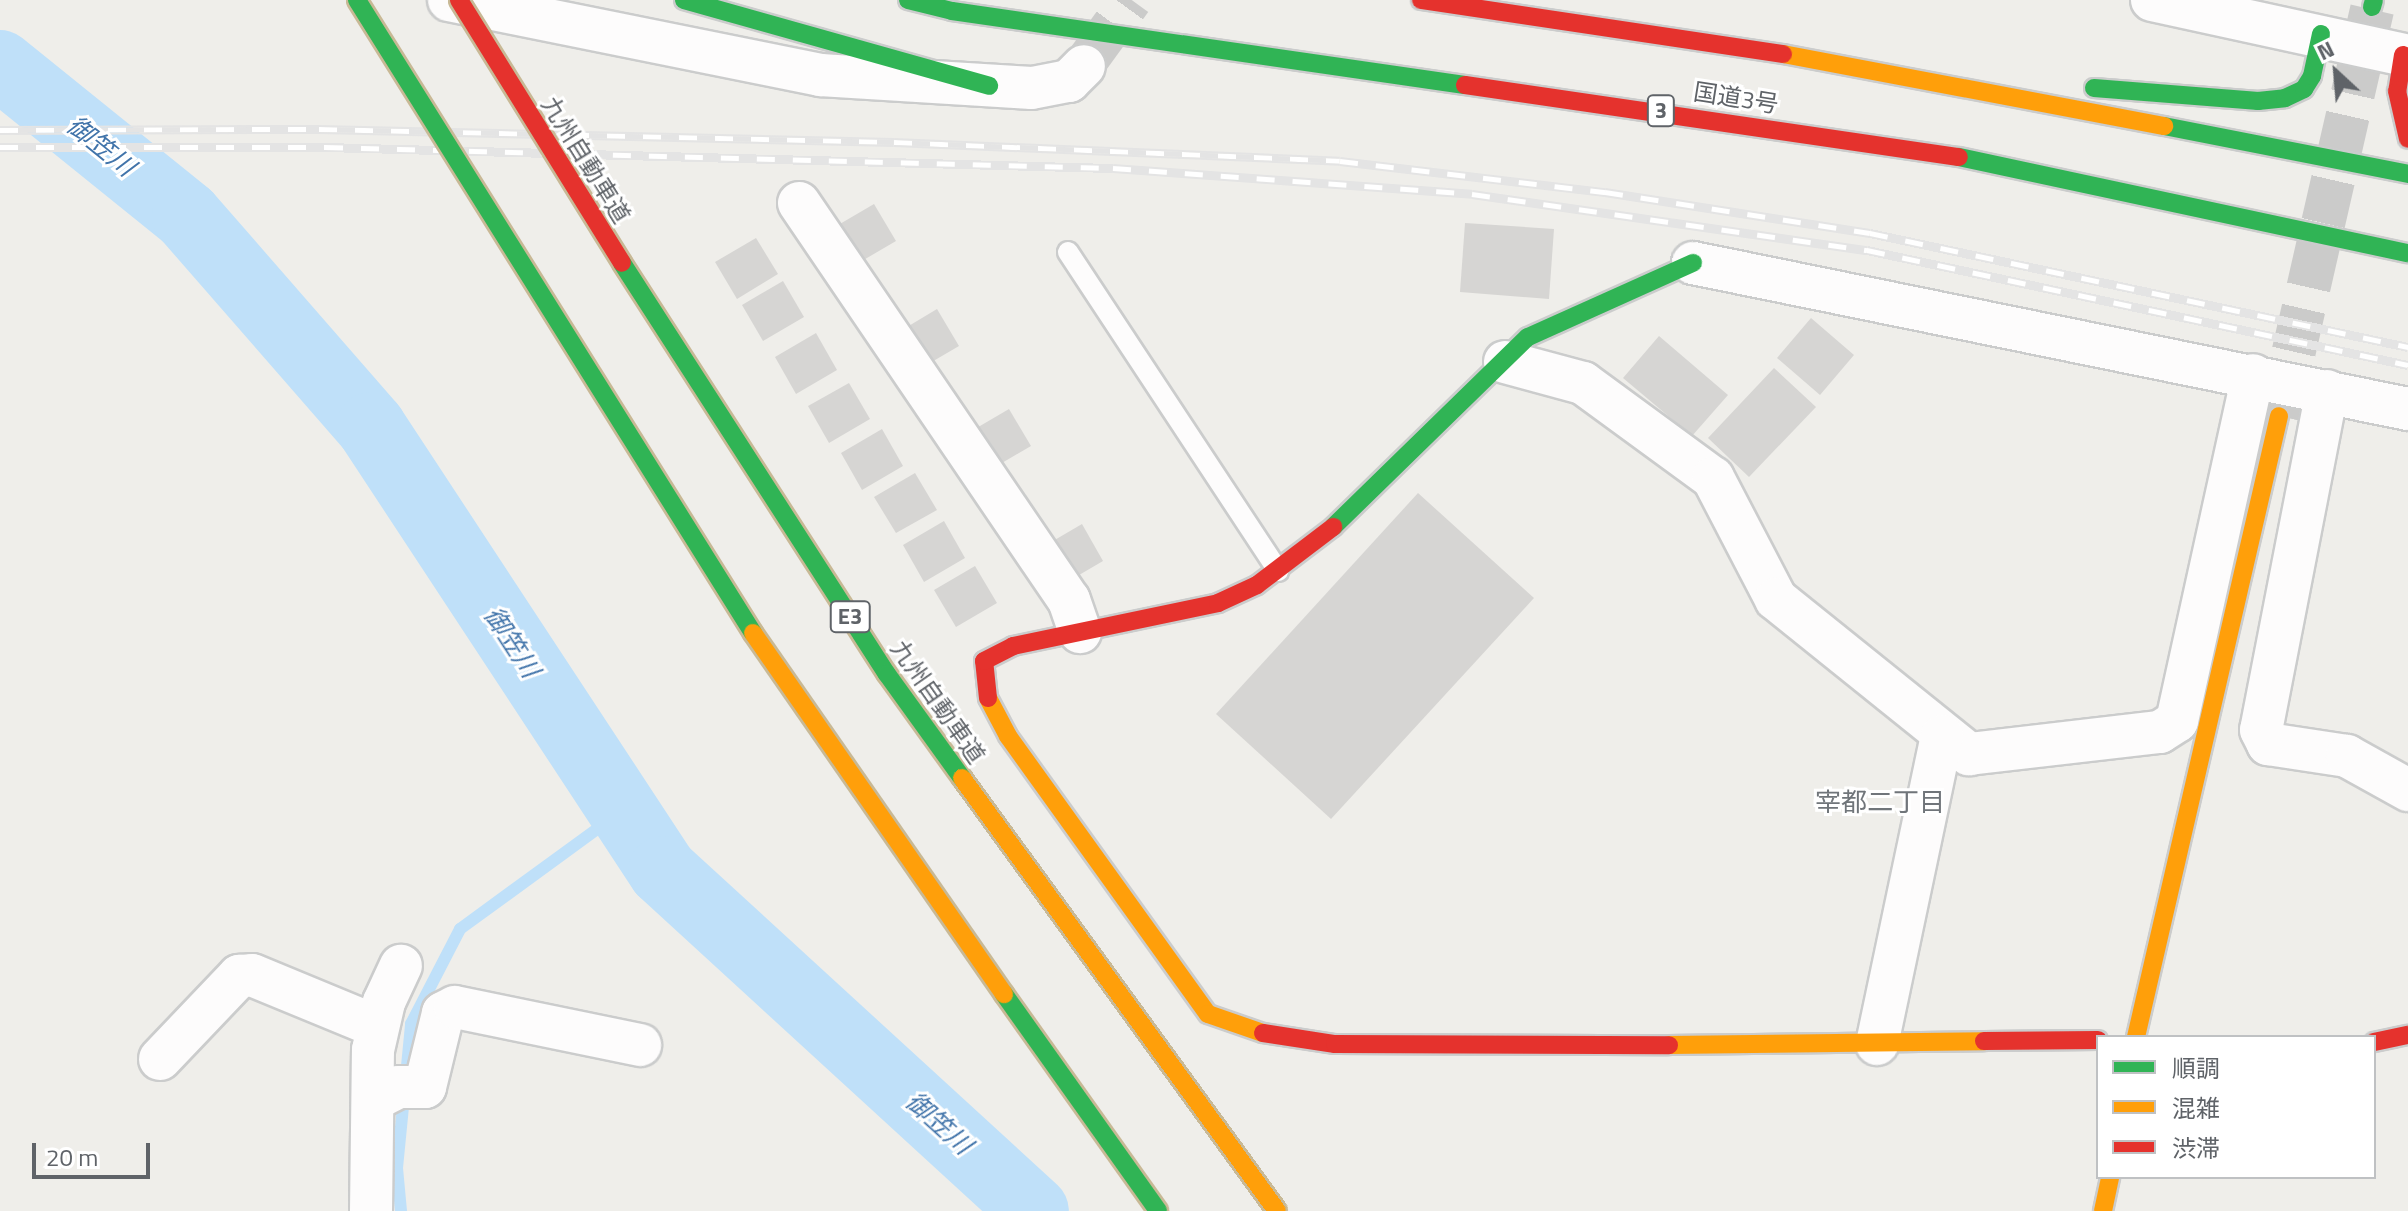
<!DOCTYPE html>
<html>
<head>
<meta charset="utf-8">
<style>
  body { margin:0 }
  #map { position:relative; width:2408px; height:1211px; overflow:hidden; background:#efeeea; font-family:"Titillium Web","Noto Sans JP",sans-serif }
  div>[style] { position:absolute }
  .stream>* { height:12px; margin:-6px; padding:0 6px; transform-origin:6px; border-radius:6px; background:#bfe0f9 }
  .river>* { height:70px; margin:-35px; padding:0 35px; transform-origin:35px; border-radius:35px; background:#bfe0f9 }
  .building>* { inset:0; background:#d6d5d3 }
  .street-tunnel>* { height:42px; margin-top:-21px; transform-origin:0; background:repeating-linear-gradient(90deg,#cbcbca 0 42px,transparent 0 63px) }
  .secondary-tunnel>* { height:44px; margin-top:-22px; transform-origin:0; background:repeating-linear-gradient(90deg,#cbcbca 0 44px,transparent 0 66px) }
  .roads { filter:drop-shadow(2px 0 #cbcccc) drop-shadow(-2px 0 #cbcccc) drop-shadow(0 2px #cbcccc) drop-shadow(0 -2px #cbcccc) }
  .lane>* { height:20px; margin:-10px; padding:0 10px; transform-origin:10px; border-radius:10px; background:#fdfcfc }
  .street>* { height:42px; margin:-21px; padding:0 21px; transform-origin:21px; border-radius:21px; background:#fdfcfc }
  .fast>* { height:18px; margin:-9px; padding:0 9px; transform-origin:9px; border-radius:9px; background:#30b455 }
  .slow>* { height:18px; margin:-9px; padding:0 9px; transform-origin:9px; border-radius:9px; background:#ff9f0a }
  .jam>* { height:18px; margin:-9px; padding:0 9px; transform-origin:9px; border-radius:9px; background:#e5322d }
  .rail>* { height:9px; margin-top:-4.5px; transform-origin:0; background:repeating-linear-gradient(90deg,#fff 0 18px,#e4e4e4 0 36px); box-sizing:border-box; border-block:2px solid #e4e4e4 }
  .bridges { filter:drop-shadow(2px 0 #c8b996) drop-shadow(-2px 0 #c8b996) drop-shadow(0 2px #c8b996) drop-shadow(0 -2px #c8b996) }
  .fast-bridge>* { height:18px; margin:-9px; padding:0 9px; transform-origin:9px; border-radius:9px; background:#30b455 }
  .slow-bridge>* { height:18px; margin:-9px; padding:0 9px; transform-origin:9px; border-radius:9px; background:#ff9f0a }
  .jam-bridge>* { height:18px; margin:-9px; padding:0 9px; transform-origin:9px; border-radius:9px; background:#e5322d }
  span { translate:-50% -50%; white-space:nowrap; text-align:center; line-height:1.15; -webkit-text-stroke:6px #fff; paint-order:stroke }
  .shield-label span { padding:2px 6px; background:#fff; border:2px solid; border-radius:6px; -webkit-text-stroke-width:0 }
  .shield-label { font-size:22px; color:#5f6368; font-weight:700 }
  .street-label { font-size:24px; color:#5f6368 }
  .water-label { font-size:26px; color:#4174aa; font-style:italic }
  .neighbourhood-label { font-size:26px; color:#70757a }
  .legend { position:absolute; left:2096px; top:1035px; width:280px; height:144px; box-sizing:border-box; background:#fff; border:2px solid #bfc1c3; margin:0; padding:10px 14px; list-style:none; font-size:24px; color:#5f6368 }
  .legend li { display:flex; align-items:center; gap:16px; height:40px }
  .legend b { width:40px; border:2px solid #bfc1c3 }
  .north { position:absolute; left:2296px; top:32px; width:80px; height:80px; -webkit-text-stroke:6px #fff; paint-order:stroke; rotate:334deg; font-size:22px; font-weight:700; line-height:32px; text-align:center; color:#5f6368 }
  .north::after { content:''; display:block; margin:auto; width:28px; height:36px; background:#5f6368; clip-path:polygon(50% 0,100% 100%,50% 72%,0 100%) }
  .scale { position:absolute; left:32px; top:1143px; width:118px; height:36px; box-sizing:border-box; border:4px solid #5f6368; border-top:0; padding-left:10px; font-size:24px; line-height:28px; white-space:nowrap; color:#5f6368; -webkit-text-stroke:6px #fff; paint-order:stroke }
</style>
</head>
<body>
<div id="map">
  <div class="stream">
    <div style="left:401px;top:1211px;width:43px;rotate:-95.3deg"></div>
    <div style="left:397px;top:1168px;width:145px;rotate:-84.4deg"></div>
    <div style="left:411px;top:1024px;width:107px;rotate:-62.7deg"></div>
    <div style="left:460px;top:929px;width:202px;rotate:-36.1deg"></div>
  </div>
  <div class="river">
    <div style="left:0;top:65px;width:240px;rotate:38.9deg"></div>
    <div style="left:187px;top:216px;width:280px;rotate:48.9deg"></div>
    <div style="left:371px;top:427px;width:531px;rotate:56.67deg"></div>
    <div style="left:663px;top:871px;width:503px;rotate:42.5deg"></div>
  </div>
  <div class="building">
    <div style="clip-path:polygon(874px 204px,896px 241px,855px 265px,833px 228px)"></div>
    <div style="clip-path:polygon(1465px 223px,1554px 229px,1549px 299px,1460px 292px)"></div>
    <div style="clip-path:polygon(756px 238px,778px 274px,737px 299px,715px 262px)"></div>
    <div style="clip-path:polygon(783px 281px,804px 317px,763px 341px,742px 305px)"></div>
    <div style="clip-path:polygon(937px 309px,959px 346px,918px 370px,897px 333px)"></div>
    <div style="clip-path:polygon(1811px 318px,1854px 355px,1820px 395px,1777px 358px)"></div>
    <div style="clip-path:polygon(816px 333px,837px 370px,796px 394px,775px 357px)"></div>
    <div style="clip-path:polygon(1659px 336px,1728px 395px,1692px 436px,1623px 378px)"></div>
    <div style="clip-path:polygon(1774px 368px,1816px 407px,1749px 477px,1708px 438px)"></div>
    <div style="clip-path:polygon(849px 383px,870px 419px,829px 443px,808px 406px)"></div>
    <div style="clip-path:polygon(1009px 409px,1031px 446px,990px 470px,968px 433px)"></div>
    <div style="clip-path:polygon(882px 429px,903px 466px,862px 490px,841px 453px)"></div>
    <div style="clip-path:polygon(915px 473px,937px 510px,896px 533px,874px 497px)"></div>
    <div style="clip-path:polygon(1418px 493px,1534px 598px,1331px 819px,1216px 714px)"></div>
    <div style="clip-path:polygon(944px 521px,965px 558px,924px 582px,903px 545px)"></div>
    <div style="clip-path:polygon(1082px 524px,1103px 561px,1062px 585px,1041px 548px)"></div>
    <div style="clip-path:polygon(975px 566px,997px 603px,956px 627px,934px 590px)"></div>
  </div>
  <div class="street-tunnel">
    <div style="left:1089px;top:58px;width:72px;rotate:-54.1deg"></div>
  </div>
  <div class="secondary-tunnel">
    <div style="left:2279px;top:416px;width:417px;rotate:-77.1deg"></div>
  </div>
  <div class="roads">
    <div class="lane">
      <div style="left:1068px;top:252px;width:382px;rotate:56.6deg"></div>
    </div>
    <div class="street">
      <div style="left:449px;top:0;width:379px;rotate:11.4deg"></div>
      <div style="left:820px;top:75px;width:212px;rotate:3.5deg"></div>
      <div style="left:1032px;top:88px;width:38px;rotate:-11deg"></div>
      <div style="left:1069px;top:81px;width:21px;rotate:-45deg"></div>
      <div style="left:2152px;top:0;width:262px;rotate:12.3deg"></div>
      <div style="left:799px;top:203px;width:480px;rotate:55.8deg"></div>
      <div style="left:1069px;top:600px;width:34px;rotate:71deg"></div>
      <div style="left:1693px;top:263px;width:730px;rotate:11.54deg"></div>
      <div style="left:1505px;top:362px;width:81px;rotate:15.1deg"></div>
      <div style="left:1583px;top:383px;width:161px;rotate:36.2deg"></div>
      <div style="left:1713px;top:478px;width:136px;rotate:62.5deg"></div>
      <div style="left:1776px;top:599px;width:248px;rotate:38.8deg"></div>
      <div style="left:1969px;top:754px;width:192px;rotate:-6.6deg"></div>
      <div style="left:2160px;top:732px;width:20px;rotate:-33deg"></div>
      <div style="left:2177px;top:721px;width:354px;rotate:-77.6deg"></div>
      <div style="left:2327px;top:391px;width:345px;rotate:101deg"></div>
      <div style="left:2261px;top:730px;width:16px;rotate:63deg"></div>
      <div style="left:2268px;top:744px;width:80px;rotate:8.6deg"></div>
      <div style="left:2347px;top:756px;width:70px;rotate:29.1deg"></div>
      <div style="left:1877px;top:1044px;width:315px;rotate:-78.1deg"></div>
      <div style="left:160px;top:1059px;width:115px;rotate:-46.4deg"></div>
      <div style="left:239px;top:976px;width:13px;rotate:-4deg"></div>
      <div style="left:252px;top:975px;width:136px;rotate:22.4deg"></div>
      <div style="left:373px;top:1100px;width:28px;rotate:-27deg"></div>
      <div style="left:398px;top:1087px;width:27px"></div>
      <div style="left:425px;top:1087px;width:76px;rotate:-76.3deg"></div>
      <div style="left:443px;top:1013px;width:13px;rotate:-27deg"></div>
      <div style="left:455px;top:1007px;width:189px;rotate:11.6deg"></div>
      <div style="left:371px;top:1211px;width:161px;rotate:-89.3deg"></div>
      <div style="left:373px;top:1050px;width:49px;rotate:-77.1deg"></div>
      <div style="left:384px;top:1002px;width:40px;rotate:-65deg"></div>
    </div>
    <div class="fast">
      <div style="left:684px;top:0;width:317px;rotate:15.7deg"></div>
      <div style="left:908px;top:0;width:45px;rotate:14deg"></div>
      <div style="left:952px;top:11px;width:518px;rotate:8.21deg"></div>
      <div style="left:2372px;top:7px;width:7px;rotate:-74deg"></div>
      <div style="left:2094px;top:88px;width:165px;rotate:4.5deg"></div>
      <div style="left:2258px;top:101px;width:27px;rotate:-6deg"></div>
      <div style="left:2285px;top:98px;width:21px;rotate:-25deg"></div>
      <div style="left:2304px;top:89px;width:15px;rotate:-58deg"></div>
      <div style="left:2312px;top:76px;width:43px;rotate:-77.9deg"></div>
      <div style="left:2164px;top:126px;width:249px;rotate:11.1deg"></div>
      <div style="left:1959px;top:157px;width:459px;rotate:12.1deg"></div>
      <div style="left:1333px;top:527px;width:272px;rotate:-44.3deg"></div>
      <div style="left:1528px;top:337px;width:181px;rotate:-24.2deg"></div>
    </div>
    <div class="slow">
      <div style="left:1783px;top:54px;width:388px;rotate:10.7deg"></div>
      <div style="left:988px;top:698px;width:43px;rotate:62.2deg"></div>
      <div style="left:1008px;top:736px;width:342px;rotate:54.3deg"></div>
      <div style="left:1208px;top:1014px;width:58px;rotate:19.1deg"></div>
      <div style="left:2136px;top:1037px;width:637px;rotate:-77.03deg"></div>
      <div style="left:1669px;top:1045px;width:315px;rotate:-0.7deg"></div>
      <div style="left:2103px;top:1211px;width:35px;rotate:-78deg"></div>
    </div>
    <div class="jam">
      <div style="left:1421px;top:0;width:366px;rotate:8.5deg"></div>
      <div style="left:2403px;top:55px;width:36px;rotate:99deg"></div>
      <div style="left:2397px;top:91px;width:49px;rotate:77.1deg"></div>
      <div style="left:1465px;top:85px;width:499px;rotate:8.3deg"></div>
      <div style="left:988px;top:698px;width:37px;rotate:-96deg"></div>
      <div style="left:984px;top:661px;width:33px;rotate:-27deg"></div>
      <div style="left:1013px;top:646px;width:209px;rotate:-11.8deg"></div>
      <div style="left:1218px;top:603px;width:43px;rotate:-24.8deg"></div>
      <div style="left:1257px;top:585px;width:96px;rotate:-37.3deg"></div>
      <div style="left:1263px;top:1033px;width:73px;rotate:8.7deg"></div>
      <div style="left:1335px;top:1044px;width:334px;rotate:0.2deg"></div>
      <div style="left:1984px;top:1041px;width:114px;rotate:-0.5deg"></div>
      <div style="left:2374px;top:1042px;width:35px;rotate:-12deg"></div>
    </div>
  </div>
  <div class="rail">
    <div style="left:0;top:130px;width:319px;rotate:-0.2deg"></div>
    <div style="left:319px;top:129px;width:575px;rotate:1.3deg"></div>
    <div style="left:894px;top:142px;width:446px;rotate:2.4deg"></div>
    <div style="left:1340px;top:161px;width:267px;rotate:6.7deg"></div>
    <div style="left:1605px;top:192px;width:268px;rotate:8.8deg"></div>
    <div style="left:1870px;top:233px;width:550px;rotate:11.96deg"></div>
    <div style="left:0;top:147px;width:325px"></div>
    <div style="left:325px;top:147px;width:788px;rotate:1.53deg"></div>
    <div style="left:1113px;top:168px;width:360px;rotate:4.1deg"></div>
    <div style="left:1472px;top:194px;width:399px;rotate:8.1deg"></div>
    <div style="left:1867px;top:250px;width:553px;rotate:12deg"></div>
  </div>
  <div class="bridges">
    <div class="fast-bridge">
      <div style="left:357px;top:0;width:747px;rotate:57.97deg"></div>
      <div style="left:622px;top:263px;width:489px;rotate:57.2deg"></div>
      <div style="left:887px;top:674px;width:128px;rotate:54.2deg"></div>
      <div style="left:1004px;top:994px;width:266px;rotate:54.6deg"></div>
    </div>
    <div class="slow-bridge">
      <div style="left:753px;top:633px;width:440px;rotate:55.2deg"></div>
      <div style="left:962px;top:778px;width:535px;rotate:53.96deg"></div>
    </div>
    <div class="jam-bridge">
      <div style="left:459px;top:0;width:309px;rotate:58.2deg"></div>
    </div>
  </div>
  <div class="shield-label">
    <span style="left:1661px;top:111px">3</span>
    <span style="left:850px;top:617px">E3</span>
  </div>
  <div class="street-label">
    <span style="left:1736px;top:98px;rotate:9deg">国道3号</span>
    <span style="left:586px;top:160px;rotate:58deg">九州自動車道</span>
    <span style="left:938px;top:702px;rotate:55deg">九州自動車道</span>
  </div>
  <div class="water-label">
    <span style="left:101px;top:146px;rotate:39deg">御笠川</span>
    <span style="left:512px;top:642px;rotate:57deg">御笠川</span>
    <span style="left:939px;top:1123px;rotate:42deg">御笠川</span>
  </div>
  <div class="neighbourhood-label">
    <span style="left:1880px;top:802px">宰都二丁目</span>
  </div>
  <ul class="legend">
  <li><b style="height:10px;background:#30b455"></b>順調</li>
  <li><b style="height:10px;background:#ff9f0a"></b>混雑</li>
  <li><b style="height:10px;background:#e5322d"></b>渋滞</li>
  </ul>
  <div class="north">N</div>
  <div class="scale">20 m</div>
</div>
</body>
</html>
